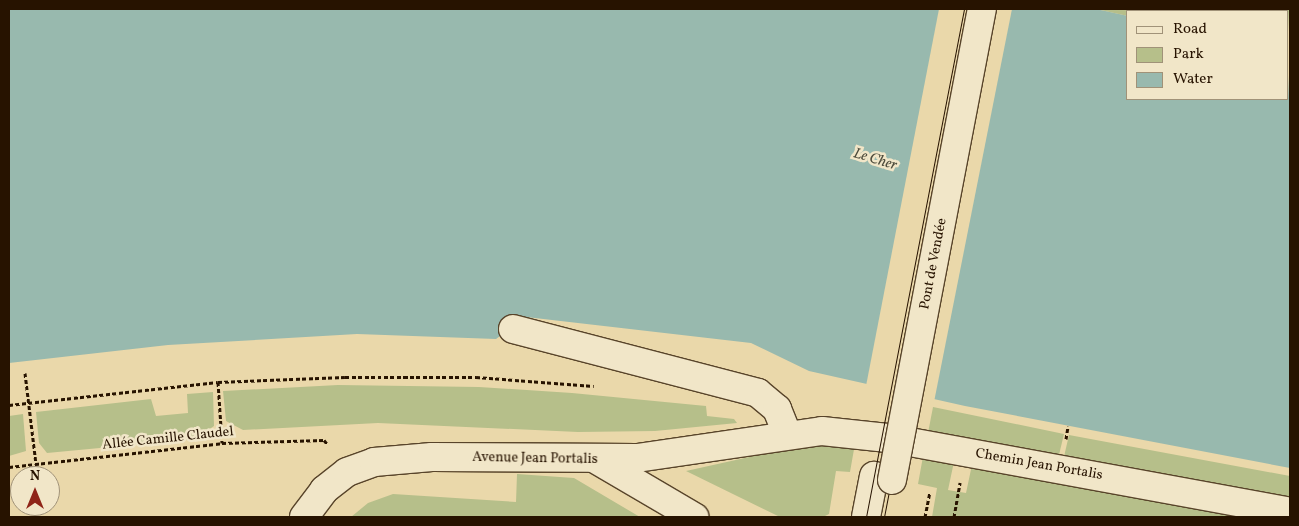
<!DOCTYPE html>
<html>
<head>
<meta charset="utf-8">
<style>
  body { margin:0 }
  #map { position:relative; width:1299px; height:526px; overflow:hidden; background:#ead8aa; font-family:Vollkorn,serif }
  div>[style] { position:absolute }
  .green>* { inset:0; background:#b6bf8a }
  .water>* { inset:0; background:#98b9ae }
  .pier>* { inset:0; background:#ead8aa }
  .path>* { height:3px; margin-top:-1.5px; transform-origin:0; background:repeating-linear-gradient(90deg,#271300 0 4px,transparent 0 6.5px) }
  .roads { filter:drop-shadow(1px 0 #58442a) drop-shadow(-1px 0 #58442a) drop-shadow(0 1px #58442a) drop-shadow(0 -1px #58442a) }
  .minor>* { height:28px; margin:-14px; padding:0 14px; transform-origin:14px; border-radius:14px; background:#f1e6c8 }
  .tram>* { height:1px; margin:-0.5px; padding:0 0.5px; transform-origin:0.5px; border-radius:0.5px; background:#271300 }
  .bridges { filter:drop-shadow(1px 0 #58442a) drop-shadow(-1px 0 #58442a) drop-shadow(0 1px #58442a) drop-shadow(0 -1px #58442a) }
  .minor-bridge>* { height:28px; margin:-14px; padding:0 14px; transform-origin:14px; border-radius:14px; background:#f1e6c8 }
  span { translate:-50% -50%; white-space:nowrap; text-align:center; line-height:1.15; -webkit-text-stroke:5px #f1e6c8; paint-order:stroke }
  .street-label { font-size:14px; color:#271300 }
  .water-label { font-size:15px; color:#4f4d3d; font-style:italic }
  .frame { position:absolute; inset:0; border:10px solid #271300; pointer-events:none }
  .legend { position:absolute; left:1126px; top:10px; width:162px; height:90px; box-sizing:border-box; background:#f1e6c8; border:1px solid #a09278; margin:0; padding:6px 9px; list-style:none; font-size:15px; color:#271300 }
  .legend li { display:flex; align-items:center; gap:10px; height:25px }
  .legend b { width:25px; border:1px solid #a09278 }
  .north { position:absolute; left:10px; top:466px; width:50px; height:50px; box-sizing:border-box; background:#f1e6c8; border:1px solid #a09278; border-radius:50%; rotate:0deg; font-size:14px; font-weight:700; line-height:20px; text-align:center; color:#271300 }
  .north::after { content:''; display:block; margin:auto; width:18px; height:22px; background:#8f2418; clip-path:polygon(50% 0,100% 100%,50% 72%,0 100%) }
</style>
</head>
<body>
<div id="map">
  <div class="green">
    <div style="clip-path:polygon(1096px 9px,1290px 9px,1290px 52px,1288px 11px,1128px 11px,1128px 16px)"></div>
    <div style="clip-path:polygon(338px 385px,479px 387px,572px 393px,706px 406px,707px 416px,734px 419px,737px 423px,655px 431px,578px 432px,378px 423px,243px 430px,226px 421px,223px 391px)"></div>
    <div style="clip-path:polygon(213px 392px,214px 426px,195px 439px,47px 453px,39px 443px,36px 412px,151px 399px,156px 416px,188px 413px,187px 394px)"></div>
    <div style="clip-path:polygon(933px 407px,1064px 434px,1058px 459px,928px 433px)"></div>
    <div style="clip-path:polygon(23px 414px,26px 451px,9px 456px,9px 416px)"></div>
    <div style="clip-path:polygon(1069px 435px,1290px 476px,1290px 505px,1063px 461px)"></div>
    <div style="clip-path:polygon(856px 438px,850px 472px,836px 471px,829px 514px,823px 517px,780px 517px,686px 471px,812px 443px)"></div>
    <div style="clip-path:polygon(924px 451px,955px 457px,948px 490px,966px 493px,973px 460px,1269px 517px,932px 517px,937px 488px,918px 484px)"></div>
    <div style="clip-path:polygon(517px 474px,574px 478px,640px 517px,351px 517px,368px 503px,393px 494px,516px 502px)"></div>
  </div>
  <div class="water">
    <div style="clip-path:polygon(9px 9px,1096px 9px,1128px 16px,1128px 99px,1288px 99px,1290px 52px,1290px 468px,965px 406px,809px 371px,751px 343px,526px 317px,496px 339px,357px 334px,168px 345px,9px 363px)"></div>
  </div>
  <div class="pier">
    <div style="clip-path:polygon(939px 9px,1012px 9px,934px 402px,866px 386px)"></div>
  </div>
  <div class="path">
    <div style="left:25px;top:373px;width:92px;rotate:83.1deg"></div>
    <div style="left:218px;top:382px;width:61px;rotate:86.2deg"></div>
    <div style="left:9px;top:405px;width:210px;rotate:-6.3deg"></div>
    <div style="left:218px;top:382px;width:127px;rotate:-2.3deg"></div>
    <div style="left:345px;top:377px;width:131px"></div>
    <div style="left:476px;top:377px;width:118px;rotate:4.4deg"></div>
    <div style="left:1066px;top:439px;width:13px;rotate:-81deg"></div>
    <div style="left:9px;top:467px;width:214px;rotate:-6.4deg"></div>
    <div style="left:222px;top:443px;width:102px;rotate:-1.7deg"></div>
    <div style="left:324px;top:440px;width:6px;rotate:51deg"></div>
    <div style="left:925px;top:517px;width:25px;rotate:-79deg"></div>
    <div style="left:954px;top:517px;width:35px;rotate:-80deg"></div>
  </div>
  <div class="roads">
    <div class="minor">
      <div style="left:513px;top:329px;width:253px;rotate:14.6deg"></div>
      <div style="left:758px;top:393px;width:25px;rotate:40deg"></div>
      <div style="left:777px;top:409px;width:27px;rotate:68deg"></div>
      <div style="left:597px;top:460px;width:113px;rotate:30.4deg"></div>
      <div style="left:304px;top:517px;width:34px;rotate:-53deg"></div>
      <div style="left:324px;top:490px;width:29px;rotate:-38deg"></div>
      <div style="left:347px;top:472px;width:29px;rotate:-20deg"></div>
      <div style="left:374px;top:462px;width:58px;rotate:-4.9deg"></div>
      <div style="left:432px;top:457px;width:205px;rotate:0.3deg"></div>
      <div style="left:637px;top:458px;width:187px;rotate:-8.3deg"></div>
      <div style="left:822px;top:431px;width:66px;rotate:6.1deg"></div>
      <div style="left:888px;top:438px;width:409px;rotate:10.4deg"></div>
      <div style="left:866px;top:517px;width:42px;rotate:-79deg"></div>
    </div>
  </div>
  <div class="tram">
    <div style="left:866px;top:517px;width:517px;rotate:-79.08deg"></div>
    <div style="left:884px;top:517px;width:517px;rotate:-79.08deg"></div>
  </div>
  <div class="bridges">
    <div class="minor-bridge">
      <div style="left:892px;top:480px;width:480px;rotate:-79.2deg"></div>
    </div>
  </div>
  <div class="street-label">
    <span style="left:934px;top:264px;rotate:-79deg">Pont de Vendée</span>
    <span style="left:168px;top:439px;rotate:-6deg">Allée Camille Claudel</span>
    <span style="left:535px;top:459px;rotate:1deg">Avenue Jean Portalis</span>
    <span style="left:1039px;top:465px;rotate:10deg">Chemin Jean Portalis</span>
  </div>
  <div class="water-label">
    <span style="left:875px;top:160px;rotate:17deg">Le Cher</span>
  </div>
  <div class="frame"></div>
  <ul class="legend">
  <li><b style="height:6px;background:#f1e6c8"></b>Road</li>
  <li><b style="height:14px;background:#b6bf8a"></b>Park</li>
  <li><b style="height:14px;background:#98b9ae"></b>Water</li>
  </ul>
  <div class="north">N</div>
</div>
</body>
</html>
